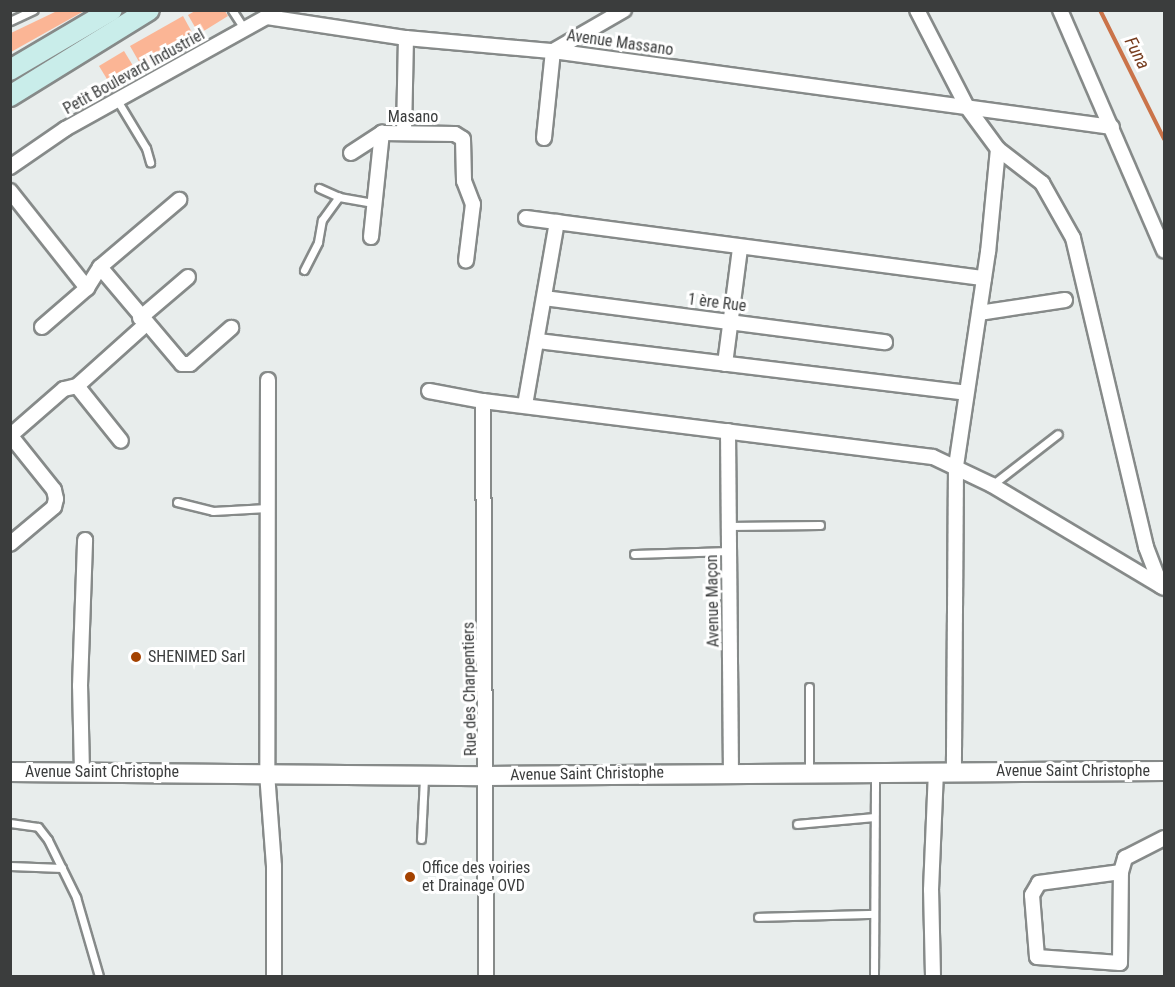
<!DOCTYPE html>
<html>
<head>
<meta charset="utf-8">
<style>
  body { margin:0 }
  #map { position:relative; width:1175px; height:987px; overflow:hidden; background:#e8edec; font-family:"Roboto Condensed",sans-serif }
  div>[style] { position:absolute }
  .green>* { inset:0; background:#fbb595 }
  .stream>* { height:4px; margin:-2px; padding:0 2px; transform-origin:2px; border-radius:2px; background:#ca7349 }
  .roads { filter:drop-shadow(2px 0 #868a89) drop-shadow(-2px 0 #868a89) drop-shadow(0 2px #868a89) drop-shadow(0 -2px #868a89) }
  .service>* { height:7px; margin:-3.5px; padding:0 3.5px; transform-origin:3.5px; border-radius:3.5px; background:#fff }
  .minor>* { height:14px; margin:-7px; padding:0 7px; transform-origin:7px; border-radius:7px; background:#fff }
  .tertiary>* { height:18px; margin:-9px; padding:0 9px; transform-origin:9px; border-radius:9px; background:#fff }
  .secondary>* { height:20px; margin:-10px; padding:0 10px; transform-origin:10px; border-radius:10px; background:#c9edea }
  .dots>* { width:16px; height:16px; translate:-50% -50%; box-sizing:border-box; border:3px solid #fff; border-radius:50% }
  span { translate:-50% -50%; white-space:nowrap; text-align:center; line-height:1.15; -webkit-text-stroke:6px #fff; paint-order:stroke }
  .street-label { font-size:16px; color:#3b3d3d }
  .poi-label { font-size:16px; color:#3b3d3d }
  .left { translate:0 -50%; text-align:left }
  .water-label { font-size:18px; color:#763c1e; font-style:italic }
  .frame { position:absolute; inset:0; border:12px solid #3b3d3d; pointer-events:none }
</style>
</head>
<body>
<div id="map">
  <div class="green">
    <div style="clip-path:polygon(57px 11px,84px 11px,11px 52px,11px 33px)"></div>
    <div style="clip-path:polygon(225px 11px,228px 16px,199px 34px,188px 15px,195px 11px)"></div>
    <div style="clip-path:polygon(183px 16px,194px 36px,142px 67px,130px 46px)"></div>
    <div style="clip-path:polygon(124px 51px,135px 69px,110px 84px,99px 66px)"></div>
  </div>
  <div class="stream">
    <div style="left:1100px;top:10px;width:144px;rotate:63.6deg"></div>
  </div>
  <div class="roads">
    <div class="service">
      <div style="left:232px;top:10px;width:24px;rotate:57deg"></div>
      <div style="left:10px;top:21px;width:26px;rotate:-25deg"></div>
      <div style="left:117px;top:100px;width:56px;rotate:58.9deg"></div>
      <div style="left:146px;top:148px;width:15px;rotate:74deg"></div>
      <div style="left:319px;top:188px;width:22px;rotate:24deg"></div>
      <div style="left:339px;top:197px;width:36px;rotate:10deg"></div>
      <div style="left:304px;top:270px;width:31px;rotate:-63deg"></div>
      <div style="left:318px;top:242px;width:22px;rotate:-80deg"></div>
      <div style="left:322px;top:220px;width:29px;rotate:-54deg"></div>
      <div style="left:992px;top:485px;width:83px;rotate:-37.7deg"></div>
      <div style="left:177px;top:502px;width:37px;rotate:14deg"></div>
      <div style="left:213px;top:511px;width:54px;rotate:-3.2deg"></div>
      <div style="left:728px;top:526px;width:92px;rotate:-0.6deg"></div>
      <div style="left:634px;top:554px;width:95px;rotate:-1.8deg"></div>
      <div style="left:809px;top:771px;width:84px;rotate:-90deg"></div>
      <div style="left:10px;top:823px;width:28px;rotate:8deg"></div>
      <div style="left:38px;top:827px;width:16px;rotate:52deg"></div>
      <div style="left:48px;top:840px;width:64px;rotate:63.8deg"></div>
      <div style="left:76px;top:897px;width:82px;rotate:73.8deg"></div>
      <div style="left:797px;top:824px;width:77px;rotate:-5.2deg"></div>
      <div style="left:421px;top:839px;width:61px;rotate:-87.2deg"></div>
      <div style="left:10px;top:866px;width:52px;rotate:2.2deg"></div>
      <div style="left:758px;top:917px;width:116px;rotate:-1.5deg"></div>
      <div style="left:874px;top:976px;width:201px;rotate:-89.7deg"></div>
    </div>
    <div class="minor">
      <div style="left:917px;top:10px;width:109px;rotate:62.7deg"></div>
      <div style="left:967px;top:107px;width:52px;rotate:53.6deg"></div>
      <div style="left:998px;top:149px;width:103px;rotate:95.5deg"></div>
      <div style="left:988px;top:252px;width:217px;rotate:98.5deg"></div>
      <div style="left:956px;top:467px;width:305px;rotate:90.4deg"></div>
      <div style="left:1060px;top:10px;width:262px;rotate:66.6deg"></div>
      <div style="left:267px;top:17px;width:141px;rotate:8.6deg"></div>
      <div style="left:406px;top:38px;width:148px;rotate:5.1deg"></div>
      <div style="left:553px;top:51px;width:564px;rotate:7.74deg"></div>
      <div style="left:404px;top:133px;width:95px;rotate:-88.8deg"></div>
      <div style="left:544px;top:138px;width:87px;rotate:-84.1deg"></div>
      <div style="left:553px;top:51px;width:82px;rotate:-30deg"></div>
      <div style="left:998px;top:149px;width:56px;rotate:37.7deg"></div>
      <div style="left:1042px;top:183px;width:63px;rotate:60.6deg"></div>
      <div style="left:1073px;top:238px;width:318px;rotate:76.7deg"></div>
      <div style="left:1146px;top:547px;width:42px;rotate:69deg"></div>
      <div style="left:351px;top:153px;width:37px;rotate:-33deg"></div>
      <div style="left:382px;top:133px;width:73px;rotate:0.8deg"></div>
      <div style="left:455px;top:134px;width:9px;rotate:32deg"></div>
      <div style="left:463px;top:139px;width:42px;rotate:88.6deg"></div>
      <div style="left:464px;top:181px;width:25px;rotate:69deg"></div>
      <div style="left:473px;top:204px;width:57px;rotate:97deg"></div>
      <div style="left:10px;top:167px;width:67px;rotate:-34.6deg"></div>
      <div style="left:65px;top:129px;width:240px;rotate:-29.1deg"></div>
      <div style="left:10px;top:191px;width:124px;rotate:51.6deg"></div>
      <div style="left:526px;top:218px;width:462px;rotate:7.5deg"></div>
      <div style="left:371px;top:237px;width:105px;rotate:-84deg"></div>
      <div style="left:100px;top:267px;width:127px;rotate:49.8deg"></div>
      <div style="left:182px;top:364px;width:8px"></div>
      <div style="left:190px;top:364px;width:55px;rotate:-41.3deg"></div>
      <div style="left:544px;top:298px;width:344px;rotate:7.4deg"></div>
      <div style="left:979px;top:313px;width:87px;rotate:-8.6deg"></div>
      <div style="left:140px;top:318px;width:63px;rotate:-40.5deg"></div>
      <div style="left:42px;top:327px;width:60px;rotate:-40.9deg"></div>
      <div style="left:87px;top:288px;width:25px;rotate:-58deg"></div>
      <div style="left:100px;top:267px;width:104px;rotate:-40.3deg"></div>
      <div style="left:538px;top:341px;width:431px;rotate:6.9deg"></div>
      <div style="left:725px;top:364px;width:117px;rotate:-82.6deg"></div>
      <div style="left:268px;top:380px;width:393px;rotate:90.1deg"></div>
      <div style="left:267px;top:773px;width:93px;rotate:85.7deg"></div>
      <div style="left:274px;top:866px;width:110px;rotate:90deg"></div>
      <div style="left:77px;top:386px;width:70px;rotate:51.3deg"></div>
      <div style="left:429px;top:391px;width:55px;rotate:10.5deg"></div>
      <div style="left:483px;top:401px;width:453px;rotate:7.1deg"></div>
      <div style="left:933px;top:457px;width:65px;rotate:25.4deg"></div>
      <div style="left:992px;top:485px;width:200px;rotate:30.9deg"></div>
      <div style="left:483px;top:401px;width:575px;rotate:89.7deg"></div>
      <div style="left:525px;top:405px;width:186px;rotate:-80.1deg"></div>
      <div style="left:728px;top:431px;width:341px;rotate:89.5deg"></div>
      <div style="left:10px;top:435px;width:70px;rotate:51.3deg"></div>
      <div style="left:54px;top:490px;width:9px;rotate:77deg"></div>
      <div style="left:56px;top:499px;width:8px;rotate:104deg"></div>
      <div style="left:54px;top:507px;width:57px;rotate:139.9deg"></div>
      <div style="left:11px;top:435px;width:70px;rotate:-41deg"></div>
      <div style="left:64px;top:389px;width:13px;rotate:-13deg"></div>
      <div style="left:77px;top:386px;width:93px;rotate:-41.9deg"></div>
      <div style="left:82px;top:772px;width:86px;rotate:-91.3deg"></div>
      <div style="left:80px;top:686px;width:146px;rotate:-88deg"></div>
      <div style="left:1121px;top:872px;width:83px;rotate:172.4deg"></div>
      <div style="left:1039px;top:883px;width:14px;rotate:120deg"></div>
      <div style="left:1032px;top:895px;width:62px;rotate:85.4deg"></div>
      <div style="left:1037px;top:957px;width:83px;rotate:4.1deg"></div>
      <div style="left:1120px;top:963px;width:91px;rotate:-89.4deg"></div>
      <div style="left:1121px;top:872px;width:15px;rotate:-74deg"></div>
      <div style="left:1125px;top:858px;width:44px;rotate:-27.1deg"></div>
      <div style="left:933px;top:976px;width:86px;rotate:-91.3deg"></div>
      <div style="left:931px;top:890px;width:118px;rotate:-87.6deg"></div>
    </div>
    <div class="tertiary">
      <div style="left:10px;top:772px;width:477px;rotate:0.5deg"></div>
      <div style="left:487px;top:776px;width:677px;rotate:-0.42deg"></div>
    </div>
    <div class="secondary">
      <div style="left:10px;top:70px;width:118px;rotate:-30.5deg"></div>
      <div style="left:10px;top:96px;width:163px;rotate:-31.7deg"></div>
    </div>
  </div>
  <div class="dots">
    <div style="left:136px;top:657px;background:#a44200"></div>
    <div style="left:410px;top:877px;background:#a44200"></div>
  </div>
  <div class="street-label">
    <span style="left:620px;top:43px;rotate:8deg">Avenue Massano</span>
    <span style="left:134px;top:72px;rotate:-29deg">Petit Boulevard Industriel</span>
    <span style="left:413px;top:117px">Masano</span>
    <span style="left:717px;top:303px;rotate:7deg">1 ère Rue</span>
    <span style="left:713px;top:601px;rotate:-91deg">Avenue Maçon</span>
    <span style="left:470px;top:689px;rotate:-91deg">Rue des Charpentiers</span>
    <span style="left:1073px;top:771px">Avenue Saint Christophe</span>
    <span style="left:102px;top:772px">Avenue Saint Christophe</span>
    <span style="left:587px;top:774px;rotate:-1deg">Avenue Saint Christophe</span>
  </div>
  <div class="poi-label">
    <span class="left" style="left:148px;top:657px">SHENIMED Sarl</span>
    <span class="left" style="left:422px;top:877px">Office des voiries<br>et Drainage OVD</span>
  </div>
  <div class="water-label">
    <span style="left:1137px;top:53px;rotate:63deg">Funa</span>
  </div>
  <div class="frame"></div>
</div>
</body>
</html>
